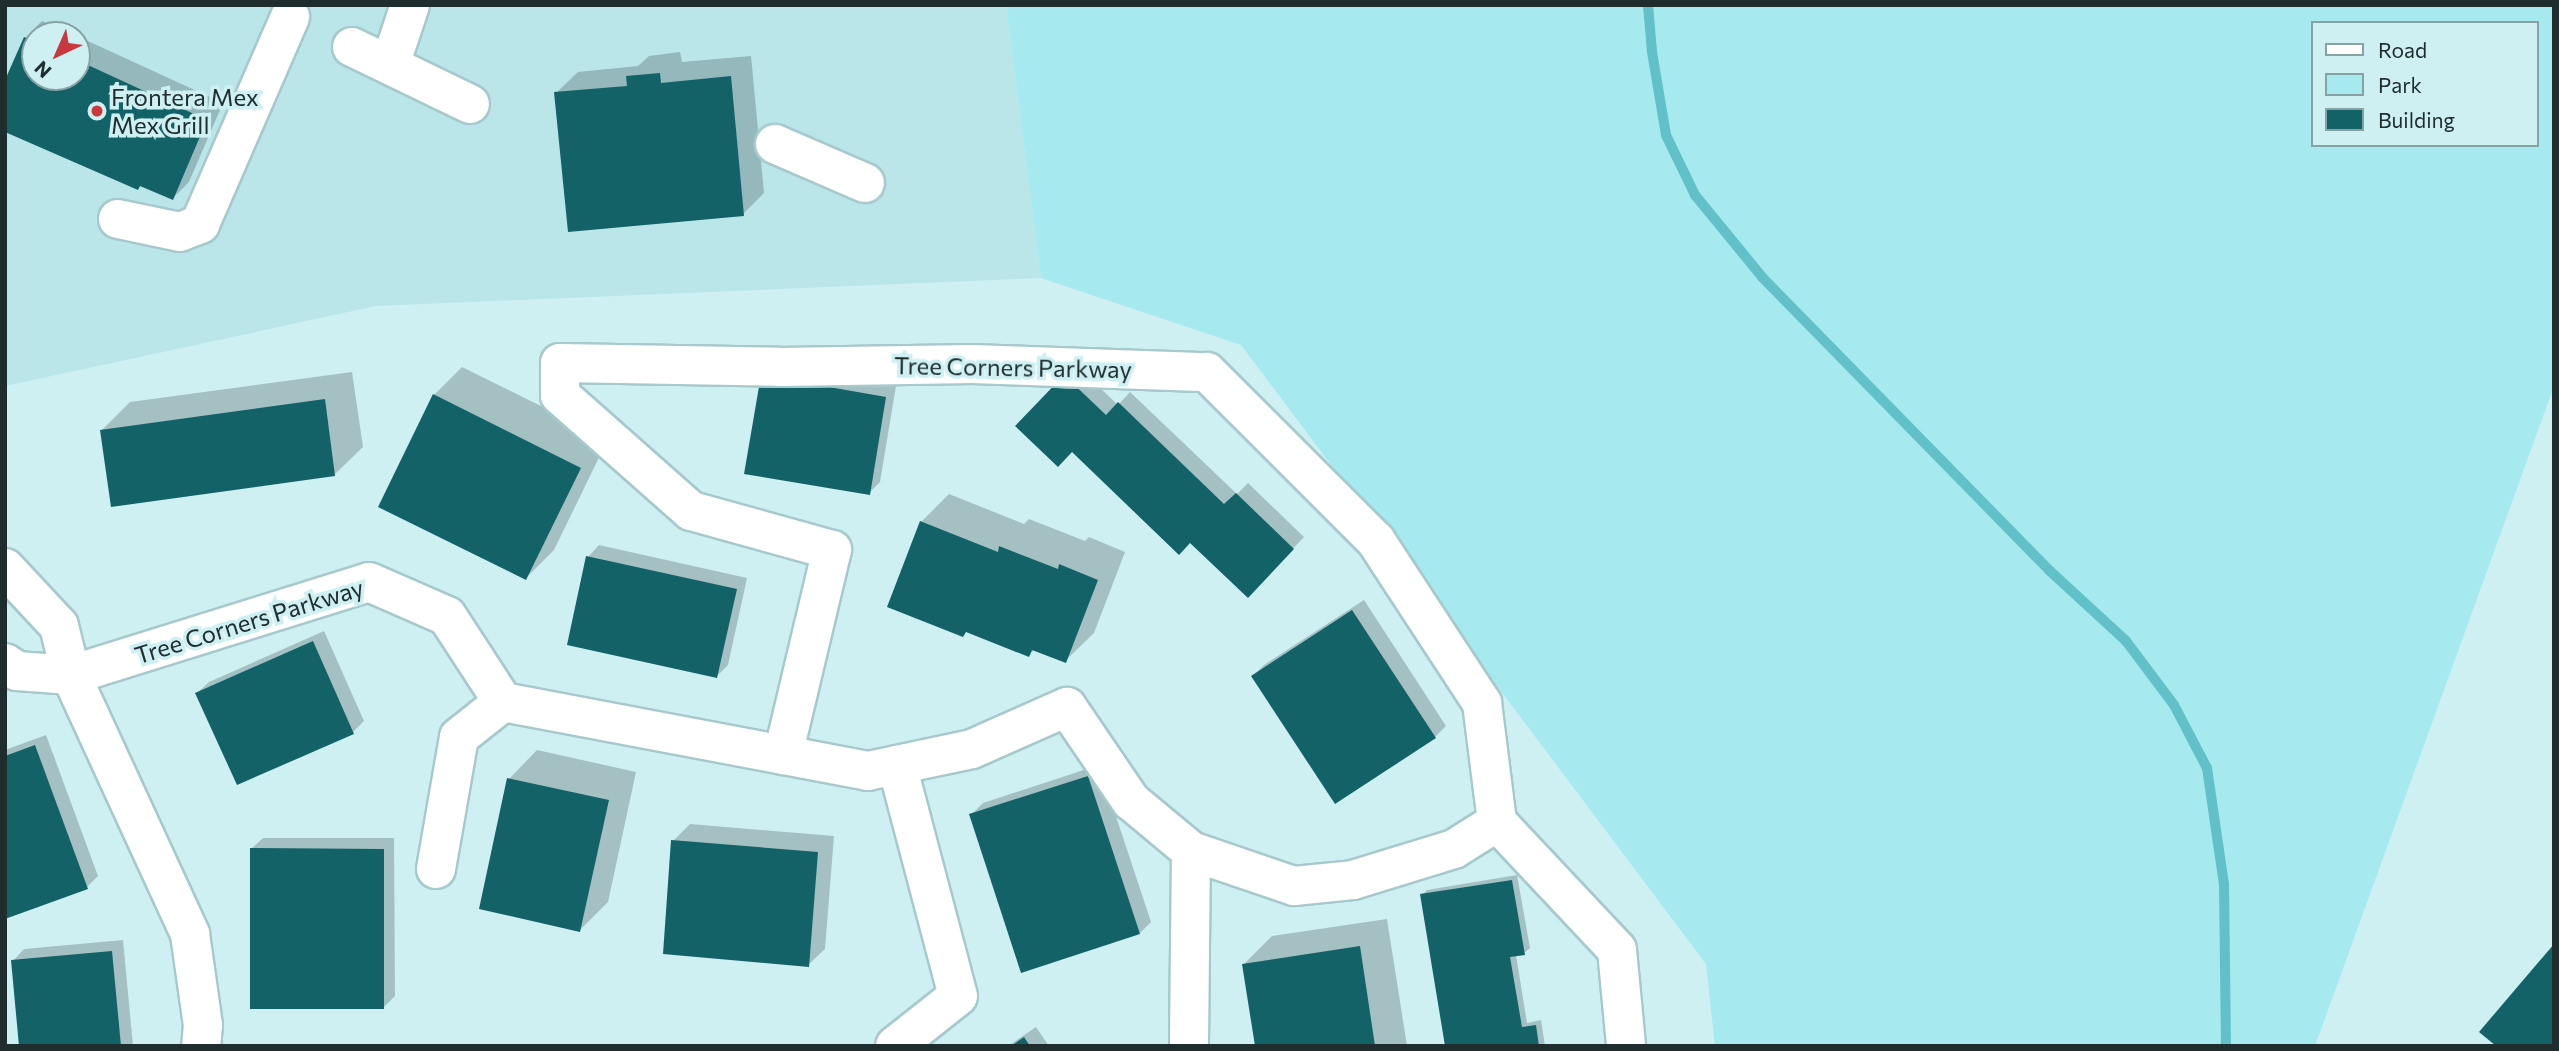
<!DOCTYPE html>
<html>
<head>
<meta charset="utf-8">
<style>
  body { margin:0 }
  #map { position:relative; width:2559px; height:1051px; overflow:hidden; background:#cef0f3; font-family:Commissioner,sans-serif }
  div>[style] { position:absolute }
  .built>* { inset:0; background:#bae6ea }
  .green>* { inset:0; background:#a6e9ee }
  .shadow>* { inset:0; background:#0003 }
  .stream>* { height:10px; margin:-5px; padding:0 5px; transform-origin:5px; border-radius:5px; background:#61c0c8 }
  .building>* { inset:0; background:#126268 }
  .roads { filter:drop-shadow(2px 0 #a7c9cc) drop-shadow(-2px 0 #a7c9cc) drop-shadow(0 2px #a7c9cc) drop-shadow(0 -2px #a7c9cc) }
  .minor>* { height:38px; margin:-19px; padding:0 19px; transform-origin:19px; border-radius:19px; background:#fff }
  .dots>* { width:19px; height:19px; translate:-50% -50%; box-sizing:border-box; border:4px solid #cef0f3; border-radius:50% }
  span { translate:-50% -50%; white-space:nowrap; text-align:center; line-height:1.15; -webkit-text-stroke:7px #cef0f3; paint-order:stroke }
  .poi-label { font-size:24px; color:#202d2e }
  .left { translate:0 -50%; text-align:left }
  .street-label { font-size:24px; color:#202d2e }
  .frame { position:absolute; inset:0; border:7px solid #202d2e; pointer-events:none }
  .legend { position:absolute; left:2311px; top:21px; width:228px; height:126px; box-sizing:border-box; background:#cef0f3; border:2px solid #88a2a4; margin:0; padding:9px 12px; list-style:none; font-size:21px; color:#202d2e }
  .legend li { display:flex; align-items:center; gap:14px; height:35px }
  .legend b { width:35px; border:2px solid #88a2a4 }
  .north { position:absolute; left:21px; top:21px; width:70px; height:70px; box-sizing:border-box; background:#cef0f3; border:2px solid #88a2a4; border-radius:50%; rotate:224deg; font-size:19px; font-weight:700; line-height:28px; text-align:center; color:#202d2e }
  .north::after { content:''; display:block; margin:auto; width:24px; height:32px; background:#c7383f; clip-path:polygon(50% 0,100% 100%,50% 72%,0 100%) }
</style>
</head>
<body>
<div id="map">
  <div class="built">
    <div style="clip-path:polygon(evenodd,5px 5px,1006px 5px,1041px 278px,376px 306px,5px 386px,5px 5px,35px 35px,77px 35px,77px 77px,35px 77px,35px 35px)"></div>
  </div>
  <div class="green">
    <div style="clip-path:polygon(evenodd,1006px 5px,2554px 5px,2554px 386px,2315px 1046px,1715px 1046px,1706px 964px,1241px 345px,1041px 278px,1006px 5px,2312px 23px,2536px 23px,2536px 145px,2312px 145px,2312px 23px)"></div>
  </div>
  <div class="shadow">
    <div style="clip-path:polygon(42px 21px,74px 35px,35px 35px,35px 77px,77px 77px,77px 36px,223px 103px,189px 182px,173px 198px,5px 130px,25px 38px)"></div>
    <div style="clip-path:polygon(680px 52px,682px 62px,751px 56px,764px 193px,743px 214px,556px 93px,578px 72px,638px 66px,649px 56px)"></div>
    <div style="clip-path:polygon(774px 365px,896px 386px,880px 482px,869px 493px)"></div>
    <div style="clip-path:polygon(1076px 365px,1118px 405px,1130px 392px,1237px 494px,1248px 483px,1304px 537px,1248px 596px,1190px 541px,1072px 450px)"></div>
    <div style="clip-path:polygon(462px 367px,608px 439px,554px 550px,526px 578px,434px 395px)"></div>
    <div style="clip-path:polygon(352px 372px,363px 447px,334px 475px,102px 430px,130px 402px)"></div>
    <div style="clip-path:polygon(949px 494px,1024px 524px,1029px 519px,1085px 541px,1089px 537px,1125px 552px,1094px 633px,1065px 661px,1035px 649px,1029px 655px,921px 522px)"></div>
    <div style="clip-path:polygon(599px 545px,747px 578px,728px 665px,717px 676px,588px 557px)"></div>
    <div style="clip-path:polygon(1364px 600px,1446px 726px,1435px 737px,1253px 676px,1264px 665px)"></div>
    <div style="clip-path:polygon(324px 631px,364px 721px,353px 732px,197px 693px,209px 682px)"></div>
    <div style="clip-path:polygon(46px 735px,98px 876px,87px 887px,5px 917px,5px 750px)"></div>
    <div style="clip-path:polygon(537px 750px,636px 772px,608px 902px,580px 930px,509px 779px)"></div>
    <div style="clip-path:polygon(1099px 765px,1151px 922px,1140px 933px,971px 815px,983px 803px)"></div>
    <div style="clip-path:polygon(690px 824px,834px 836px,825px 949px,808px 965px,673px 841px)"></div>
    <div style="clip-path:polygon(263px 838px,394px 838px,395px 996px,383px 1008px,251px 849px)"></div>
    <div style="clip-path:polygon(1517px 875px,1530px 948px,1524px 953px,1516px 955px,1527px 1023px,1541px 1020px,1545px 1046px,1447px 1046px,1422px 895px,1427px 890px)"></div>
    <div style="clip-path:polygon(1387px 919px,1407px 1046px,1257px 1046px,1244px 964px,1272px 936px)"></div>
    <div style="clip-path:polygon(123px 940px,133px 1046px,21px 1046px,13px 961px,24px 949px)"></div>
    <div style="clip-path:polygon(1036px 1027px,1049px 1046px,1008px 1046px)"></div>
  </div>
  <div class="stream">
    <div style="left:1648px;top:5px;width:47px;rotate:85.1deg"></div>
    <div style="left:1652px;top:52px;width:84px;rotate:80.4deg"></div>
    <div style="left:1666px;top:135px;width:67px;rotate:64.2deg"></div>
    <div style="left:1695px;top:195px;width:106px;rotate:50.7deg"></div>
    <div style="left:1762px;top:277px;width:412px;rotate:45.6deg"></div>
    <div style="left:2050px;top:571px;width:103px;rotate:42.6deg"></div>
    <div style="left:2126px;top:641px;width:80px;rotate:53.1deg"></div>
    <div style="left:2174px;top:705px;width:71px;rotate:62.4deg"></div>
    <div style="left:2207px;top:768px;width:117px;rotate:81.7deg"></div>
    <div style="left:2224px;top:884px;width:162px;rotate:89.3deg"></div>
  </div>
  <div class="building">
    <div style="clip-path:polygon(24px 37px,35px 42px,35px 77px,77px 77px,77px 60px,207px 120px,173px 200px,140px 186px,138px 190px,5px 132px,5px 80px)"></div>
    <div style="clip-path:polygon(660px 73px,661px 83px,731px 76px,744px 216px,568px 232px,554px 92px,627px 86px,626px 76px)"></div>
    <div style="clip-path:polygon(761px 375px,886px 397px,870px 495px,744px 474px)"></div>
    <div style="clip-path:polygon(1064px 375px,1106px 415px,1118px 402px,1224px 504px,1236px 493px,1294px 549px,1248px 598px,1190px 543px,1179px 555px,1072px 452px,1058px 467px,1015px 426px)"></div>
    <div style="clip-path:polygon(433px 394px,581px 468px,526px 580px,378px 507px)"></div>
    <div style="clip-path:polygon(325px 399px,335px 476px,111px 507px,100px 430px)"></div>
    <div style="clip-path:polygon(920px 521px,998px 552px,999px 546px,1058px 569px,1059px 564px,1098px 580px,1066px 663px,1032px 650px,1029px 657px,966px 632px,963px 637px,887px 607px)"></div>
    <div style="clip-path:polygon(586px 556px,737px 589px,717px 678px,567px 645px)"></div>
    <div style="clip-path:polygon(1352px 610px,1436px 738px,1335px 804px,1251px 676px)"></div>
    <div style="clip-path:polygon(313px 641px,354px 734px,237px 785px,195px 693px)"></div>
    <div style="clip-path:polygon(35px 745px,88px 889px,5px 919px,5px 756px)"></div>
    <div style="clip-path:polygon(1088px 776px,1140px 934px,1021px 973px,969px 814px)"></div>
    <div style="clip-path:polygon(507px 778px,609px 800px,580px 932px,479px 909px)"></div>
    <div style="clip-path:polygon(671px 840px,818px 852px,809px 967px,663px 954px)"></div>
    <div style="clip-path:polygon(250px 848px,384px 849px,384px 1009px,250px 1009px)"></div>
    <div style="clip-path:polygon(1512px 880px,1525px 955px,1510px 957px,1522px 1027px,1536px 1025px,1539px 1046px,1445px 1046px,1420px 894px)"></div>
    <div style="clip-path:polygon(2554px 944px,2554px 1046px,2496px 1046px,2479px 1032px)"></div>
    <div style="clip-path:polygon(1360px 946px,1375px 1046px,1255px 1046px,1242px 964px)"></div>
    <div style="clip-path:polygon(112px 951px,121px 1046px,19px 1046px,11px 960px)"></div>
    <div style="clip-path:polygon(1024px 1037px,1030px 1046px,1011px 1046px)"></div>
  </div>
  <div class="roads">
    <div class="minor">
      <div style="left:352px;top:47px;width:131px;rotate:25.8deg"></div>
      <div style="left:390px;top:65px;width:63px;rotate:-71.6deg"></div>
      <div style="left:775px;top:144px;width:98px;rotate:23.4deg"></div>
      <div style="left:118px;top:219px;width:63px;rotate:11.8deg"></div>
      <div style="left:180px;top:232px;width:22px;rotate:-22deg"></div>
      <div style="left:200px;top:224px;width:226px;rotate:-66.5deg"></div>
      <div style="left:5px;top:568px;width:79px;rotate:47deg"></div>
      <div style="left:59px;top:626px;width:50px;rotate:76.2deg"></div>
      <div style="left:71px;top:675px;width:285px;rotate:65.3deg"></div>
      <div style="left:190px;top:934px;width:92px;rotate:81.9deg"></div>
      <div style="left:203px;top:1025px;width:21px;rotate:95deg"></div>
      <div style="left:5px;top:663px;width:14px;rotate:34deg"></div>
      <div style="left:17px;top:671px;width:54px;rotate:4.2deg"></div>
      <div style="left:71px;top:675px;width:312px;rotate:-17.3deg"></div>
      <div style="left:369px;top:582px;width:85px;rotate:23.6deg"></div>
      <div style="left:447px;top:616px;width:103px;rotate:56.9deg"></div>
      <div style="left:503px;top:702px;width:371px;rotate:10.7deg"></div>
      <div style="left:868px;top:771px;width:106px;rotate:-11.9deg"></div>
      <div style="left:972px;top:749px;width:104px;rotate:-23.9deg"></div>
      <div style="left:1067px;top:707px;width:114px;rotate:55.8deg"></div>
      <div style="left:1131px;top:801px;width:78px;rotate:39.8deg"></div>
      <div style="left:1191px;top:851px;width:195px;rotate:90.6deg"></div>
      <div style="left:783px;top:755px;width:211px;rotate:-76.6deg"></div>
      <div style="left:832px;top:550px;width:146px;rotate:-164.5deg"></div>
      <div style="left:691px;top:511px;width:175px;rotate:-138.5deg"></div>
      <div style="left:560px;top:395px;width:32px;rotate:-90deg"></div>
      <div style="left:560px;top:363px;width:220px;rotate:1deg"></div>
      <div style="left:780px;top:367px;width:193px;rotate:-0.9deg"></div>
      <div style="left:973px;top:364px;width:234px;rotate:2deg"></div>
      <div style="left:1207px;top:372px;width:239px;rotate:45deg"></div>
      <div style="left:1376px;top:541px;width:194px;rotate:56.8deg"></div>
      <div style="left:1482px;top:703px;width:120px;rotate:82.8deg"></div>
      <div style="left:1497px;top:822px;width:175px;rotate:46.8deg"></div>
      <div style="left:1617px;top:950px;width:96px;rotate:84.6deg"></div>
      <div style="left:1191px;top:851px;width:109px;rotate:18.8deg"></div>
      <div style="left:1294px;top:886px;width:59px;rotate:-5.8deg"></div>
      <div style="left:1353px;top:880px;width:106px;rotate:-17.1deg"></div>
      <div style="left:1454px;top:849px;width:51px;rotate:-32.1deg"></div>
      <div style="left:436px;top:869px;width:134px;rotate:-80.1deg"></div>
      <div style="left:459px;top:737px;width:56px;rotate:-38.5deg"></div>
      <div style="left:895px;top:1046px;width:80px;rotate:-38.4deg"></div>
      <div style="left:958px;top:996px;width:239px;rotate:-104.8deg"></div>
    </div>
  </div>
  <div class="dots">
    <div style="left:97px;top:111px;background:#c7383f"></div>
  </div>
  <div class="poi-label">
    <span class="left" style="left:111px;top:111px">Frontera Mex<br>Mex Grill</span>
  </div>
  <div class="street-label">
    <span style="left:1013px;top:367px;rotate:1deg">Tree Corners Parkway</span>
    <span style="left:249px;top:621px;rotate:-17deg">Tree Corners Parkway</span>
  </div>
  <div class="frame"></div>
  <ul class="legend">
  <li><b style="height:9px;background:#fff"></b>Road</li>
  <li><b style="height:19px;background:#a6e9ee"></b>Park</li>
  <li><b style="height:19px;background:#126268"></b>Building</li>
  </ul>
  <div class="north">N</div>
</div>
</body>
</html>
